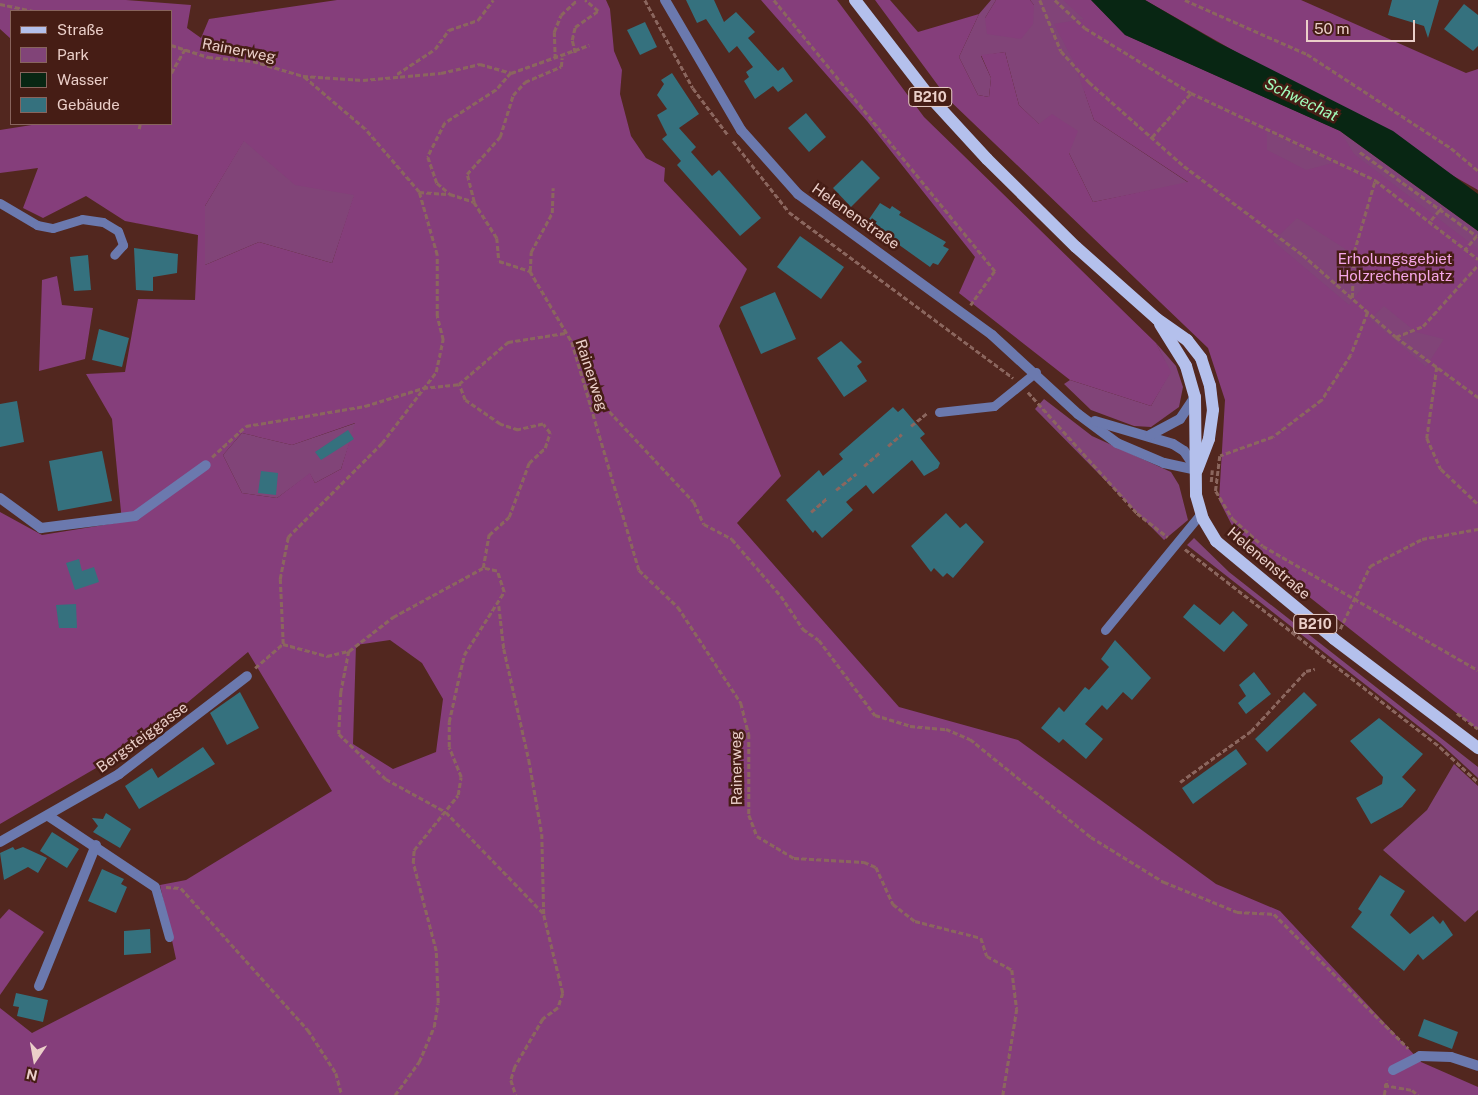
<!DOCTYPE html>
<html>
<head>
<meta charset="utf-8">
<style>
  body { margin:0 }
  #map { position:relative; width:1478px; height:1095px; overflow:hidden; background:#52271f; font-family:"Public Sans",sans-serif }
  div>[style] { position:absolute }
  .green>* { inset:0; background:#814478 }
  .forest>* { inset:0; background:#853e7b }
  .water>* { inset:0; background:#082613 }
  .building>* { inset:0; background:#35717e }
  .path>* { height:2.5px; margin-top:-1.25px; transform-origin:0; background:repeating-linear-gradient(90deg,#8b665e 0 5px,transparent 0 7.5px) }
  .service>* { height:9px; margin:-4.5px; padding:0 4.5px; transform-origin:4.5px; border-radius:4.5px; background:#6b79ae }
  .minor>* { height:10px; margin:-5px; padding:0 5px; transform-origin:5px; border-radius:5px; background:#6b79ae }
  .tertiary>* { height:10px; margin:-5px; padding:0 5px; transform-origin:5px; border-radius:5px; background:#6b79ae }
  .primary>* { height:12px; margin:-6px; padding:0 6px; transform-origin:6px; border-radius:6px; background:#b4c0ec }
  span { translate:-50% -50%; white-space:nowrap; text-align:center; line-height:1.15; -webkit-text-stroke:5px #461d15; paint-order:stroke }
  .shield-label span { padding:1px 4px; background:#461d15; border:1px solid; border-radius:4px; -webkit-text-stroke-width:0 }
  .shield-label { font-size:14px; color:#ebcfc9; font-weight:700 }
  .street-label { font-size:15px; color:#ebcfc9 }
  .park-label { font-size:15px; color:#f6a7e9 }
  .water-label { font-size:16px; color:#a2fdbc; font-style:italic }
  .legend { position:absolute; left:10px; top:10px; width:162px; height:115px; box-sizing:border-box; background:#461d15; border:1px solid #88645d; margin:0; padding:6px 9px; list-style:none; font-size:15px; color:#ebcfc9 }
  .legend li { display:flex; align-items:center; gap:10px; height:25px }
  .legend b { width:25px; border:1px solid #88645d }
  .north { position:absolute; left:10px; top:1035px; width:50px; height:50px; -webkit-text-stroke:4px #461d15; paint-order:stroke; rotate:192deg; font-size:14px; font-weight:700; line-height:20px; text-align:center; color:#ebcfc9 }
  .north::after { content:''; display:block; margin:auto; width:18px; height:22px; background:#ebcfc9; clip-path:polygon(50% 0,100% 100%,50% 72%,0 100%) }
  .scale { position:absolute; left:1306px; top:20px; width:109px; height:22px; box-sizing:border-box; border:2px solid #ebcfc9; border-top:0; padding-left:6px; font-size:15px; line-height:18px; white-space:nowrap; color:#ebcfc9; -webkit-text-stroke:4px #461d15; paint-order:stroke }
</style>
</head>
<body>
<div id="map">
  <div class="green">
    <div style="clip-path:polygon(991px 0,996px 0,985px 18px,1034px 5px,1030px 0,1091px 0,1125px 35px,1340px 131px,1478px 231px,1478px 463px,1217px 201px,1084px 90px,1094px 120px,1189px 183px,1093px 202px,1069px 153px,1019px 105px,1005px 52px,981px 56px,991px 78px,989px 97px,978px 95px,959px 57px,979px 14px)"></div>
    <div style="clip-path:polygon(244px 140px,295px 184px,355px 194px,332px 263px,259px 242px,205px 265px,205px 206px)"></div>
    <div style="clip-path:polygon(1156px 343px,1176px 366px,1183px 387px,1179px 407px,1151px 427px,1134px 426px,1091px 410px,1064px 384px,1070px 380px,1151px 406px,1170px 372px)"></div>
    <div style="clip-path:polygon(1044px 399px,1092px 436px,1171px 472px,1179px 485px,1188px 520px,1164px 540px,1035px 409px)"></div>
    <div style="clip-path:polygon(356px 423px,341px 469px,315px 483px,310px 474px,277px 498px,242px 493px,223px 455px,242px 433px,292px 445px)"></div>
    <div style="clip-path:polygon(1194px 538px,1229px 572px,1478px 767px,1478px 778px,1440px 743px,1187px 545px)"></div>
    <div style="clip-path:polygon(1454px 764px,1478px 786px,1478px 910px,1465px 922px,1383px 850px,1427px 810px)"></div>
  </div>
  <div class="forest">
    <div style="clip-path:polygon(evenodd,0 0,126px 0,191px 5px,187px 28px,201px 38px,209px 19px,337px 0,606px 0,610px 9px,614px 51px,622px 70px,620px 94px,631px 136px,646px 158px,665px 168px,664px 181px,747px 269px,719px 326px,781px 476px,737px 523px,899px 707px,1018px 740px,1216px 884px,1280px 911px,1421px 1062px,1478px 1087px,1478px 1095px,0 1095px,0 1008px,32px 1033px,176px 959px,160px 885px,186px 880px,332px 791px,248px 652px,139px 743px,0 824px,0 512px,42px 535px,122px 522px,112px 419px,86px 374px,125px 372px,138px 299px,195px 300px,198px 235px,125px 221px,86px 196px,43px 218px,23px 208px,38px 168px,0 173px,0 130px,38px 124px,171px 124px,171px 11px,11px 11px,11px 39px,0 29px,0 0,244px 141px,295px 185px,354px 195px,332px 263px,259px 242px,205px 265px,205px 206px,244px 141px,0 0,355px 423px,341px 469px,315px 483px,310px 473px,277px 498px,242px 493px,223px 455px,242px 433px,292px 445px,355px 423px,0 0,390px 640px,422px 663px,443px 699px,436px 752px,393px 769px,353px 744px,356px 645px,390px 640px)"></div>
    <div style="clip-path:polygon(761px 0,837px 0,924px 117px,1156px 343px,1171px 372px,1151px 406px,1070px 380px,959px 293px,975px 257px,867px 121px)"></div>
    <div style="clip-path:polygon(evenodd,875px 0,890px 0,918px 32px,979px 14px,959px 57px,978px 95px,989px 97px,991px 78px,981px 55px,1005px 52px,1019px 105px,1039px 124px,1052px 114px,1078px 131px,1069px 153px,1093px 202px,1188px 182px,1094px 120px,1074px 62px,1054px 24px,1084px 19px,1063px 0,1091px 0,1125px 35px,1340px 131px,1354px 154px,1478px 249px,1478px 730px,1241px 543px,1219px 500px,1225px 400px,1208px 348px,948px 99px,875px 0,1267px 131px,1332px 162px,1333px 163px,1306px 170px,1267px 150px,1267px 131px,875px 0,1297px 218px,1347px 250px,1371px 277px,1349px 305px,1273px 241px,1297px 218px,875px 0,1384px 306px,1416px 332px,1444px 339px,1426px 367px,1370px 319px,1384px 306px)"></div>
    <div style="clip-path:polygon(996px 0,1030px 0,1034px 5px,1033px 24px,1021px 39px,987px 34px,985px 18px)"></div>
    <div style="clip-path:polygon(1145px 0,1301px 0,1466px 73px,1478px 69px,1478px 190px)"></div>
    <div style="clip-path:polygon(57px 276px,62px 305px,93px 308px,85px 359px,39px 371px,42px 280px)"></div>
    <div style="clip-path:polygon(9px 909px,44px 932px,0 995px,0 919px)"></div>
  </div>
  <div class="water">
    <div style="clip-path:polygon(1091px 0,1145px 0,1217px 42px,1393px 131px,1478px 194px,1478px 231px,1340px 131px,1125px 35px)"></div>
  </div>
  <div class="building">
    <div style="clip-path:polygon(686px 0,714px 0,724px 22px,736px 12px,755px 32px,748px 38px,778px 71px,783px 67px,793px 81px,778px 92px,773px 86px,755px 99px,744px 81px,749px 77px,746px 72px,753px 67px,737px 46px,729px 53px,706px 19px,697px 23px)"></div>
    <div style="clip-path:polygon(1392px 0,1439px 0,1428px 38px,1424px 26px,1388px 15px)"></div>
    <div style="clip-path:polygon(1464px 4px,1478px 15px,1478px 46px,1473px 51px,1444px 29px)"></div>
    <div style="clip-path:polygon(645px 22px,657px 47px,640px 55px,627px 30px)"></div>
    <div style="clip-path:polygon(672px 73px,699px 114px,679px 128px,696px 147px,691px 152px,712px 176px,719px 170px,761px 218px,740px 236px,677px 165px,681px 161px,662px 139px,667px 135px,657px 115px,667px 109px,657px 95px,664px 84px,661px 80px)"></div>
    <div style="clip-path:polygon(806px 113px,826px 137px,809px 152px,788px 128px)"></div>
    <div style="clip-path:polygon(862px 160px,880px 178px,851px 207px,833px 188px)"></div>
    <div style="clip-path:polygon(880px 203px,890px 209px,892px 206px,901px 212px,899px 215px,946px 242px,943px 246px,949px 249px,938px 265px,933px 263px,930px 267px,867px 222px)"></div>
    <div style="clip-path:polygon(800px 236px,844px 267px,821px 299px,777px 267px)"></div>
    <div style="clip-path:polygon(134px 248px,178px 254px,177px 273px,153px 277px,153px 291px,136px 290px)"></div>
    <div style="clip-path:polygon(88px 255px,91px 290px,74px 291px,70px 257px)"></div>
    <div style="clip-path:polygon(775px 292px,796px 339px,761px 354px,740px 307px)"></div>
    <div style="clip-path:polygon(99px 329px,129px 338px,122px 367px,92px 360px)"></div>
    <div style="clip-path:polygon(841px 341px,862px 362px,857px 366px,867px 381px,844px 397px,817px 358px)"></div>
    <div style="clip-path:polygon(17px 401px,24px 442px,0 447px,0 404px)"></div>
    <div style="clip-path:polygon(893px 407px,898px 412px,903px 408px,925px 434px,920px 438px,940px 463px,938px 468px,924px 476px,912px 460px,873px 494px,866px 485px,846px 502px,853px 510px,822px 538px,815px 530px,813px 533px,786px 500px,819px 470px,823px 476px,843px 459px,839px 454px)"></div>
    <div style="clip-path:polygon(348px 430px,354px 439px,321px 460px,315px 452px)"></div>
    <div style="clip-path:polygon(102px 451px,112px 501px,58px 511px,49px 461px)"></div>
    <div style="clip-path:polygon(261px 471px,278px 473px,276px 495px,258px 493px)"></div>
    <div style="clip-path:polygon(946px 513px,960px 528px,966px 523px,984px 542px,953px 578px,947px 573px,943px 577px,934px 568px,931px 572px,911px 546px)"></div>
    <div style="clip-path:polygon(79px 559px,82px 571px,94px 567px,99px 582px,75px 590px,66px 563px)"></div>
    <div style="clip-path:polygon(76px 604px,77px 628px,59px 628px,56px 605px)"></div>
    <div style="clip-path:polygon(1194px 604px,1220px 625px,1233px 611px,1248px 625px,1224px 652px,1183px 617px)"></div>
    <div style="clip-path:polygon(1115px 640px,1151px 678px,1132px 700px,1123px 692px,1107px 710px,1102px 705px,1085px 724px,1103px 739px,1086px 759px,1063px 739px,1059px 743px,1041px 728px,1059px 707px,1064px 712px,1085px 687px,1089px 690px,1109px 667px,1101px 659px)"></div>
    <div style="clip-path:polygon(1254px 672px,1271px 694px,1246px 714px,1238px 703px,1246px 696px,1239px 685px)"></div>
    <div style="clip-path:polygon(240px 692px,259px 728px,227px 745px,210px 713px)"></div>
    <div style="clip-path:polygon(1304px 692px,1317px 705px,1267px 752px,1255px 739px)"></div>
    <div style="clip-path:polygon(1379px 718px,1423px 754px,1402px 777px,1416px 790px,1402px 807px,1371px 824px,1356px 798px,1382px 784px,1383px 777px,1350px 741px)"></div>
    <div style="clip-path:polygon(203px 747px,215px 764px,139px 809px,125px 786px,152px 768px,158px 778px)"></div>
    <div style="clip-path:polygon(1236px 749px,1247px 764px,1193px 804px,1182px 788px)"></div>
    <div style="clip-path:polygon(106px 813px,131px 829px,120px 848px,93px 832px,98px 826px,92px 818px,103px 819px)"></div>
    <div style="clip-path:polygon(52px 832px,79px 849px,67px 868px,40px 851px)"></div>
    <div style="clip-path:polygon(13px 847px,15px 850px,23px 847px,47px 858px,38px 873px,28px 867px,4px 880px,0 853px)"></div>
    <div style="clip-path:polygon(102px 869px,124px 879px,121px 884px,127px 887px,116px 913px,88px 901px)"></div>
    <div style="clip-path:polygon(1380px 875px,1405px 891px,1390px 915px,1410px 934px,1433px 916px,1440px 924px,1443px 920px,1453px 935px,1423px 960px,1418px 954px,1404px 971px,1351px 927px,1362px 912px,1358px 909px)"></div>
    <div style="clip-path:polygon(150px 929px,151px 953px,124px 955px,124px 931px)"></div>
    <div style="clip-path:polygon(16px 993px,48px 1000px,43px 1022px,17px 1016px,19px 1007px,13px 1006px)"></div>
    <div style="clip-path:polygon(1424px 1019px,1458px 1032px,1452px 1049px,1418px 1036px)"></div>
  </div>
  <div class="path">
    <div style="left:645px;top:0;width:100px;rotate:61.4deg"></div>
    <div style="left:693px;top:88px;width:59px;rotate:53.3deg"></div>
    <div style="left:774px;top:0;width:350px;rotate:50.8deg"></div>
    <div style="left:995px;top:271px;width:42px;rotate:125.2deg"></div>
    <div style="left:1040px;top:0;width:55px;rotate:67.6deg"></div>
    <div style="left:1061px;top:51px;width:42px;rotate:47.9deg"></div>
    <div style="left:1089px;top:82px;width:127px;rotate:41.5deg"></div>
    <div style="left:1184px;top:166px;width:149px;rotate:36.8deg"></div>
    <div style="left:1303px;top:255px;width:124px;rotate:41.4deg"></div>
    <div style="left:1396px;top:337px;width:102px;rotate:36.2deg"></div>
    <div style="left:1055px;top:0;width:41px;rotate:43deg"></div>
    <div style="left:1085px;top:28px;width:124px;rotate:31.5deg"></div>
    <div style="left:1191px;top:93px;width:204px;rotate:25.3deg"></div>
    <div style="left:1375px;top:180px;width:130px;rotate:37.5deg"></div>
    <div style="left:1185px;top:0;width:133px;rotate:23.9deg"></div>
    <div style="left:1307px;top:54px;width:172px;rotate:33.1deg"></div>
    <div style="left:1451px;top:148px;width:35px;rotate:40deg"></div>
    <div style="left:0;top:4px;width:35px;rotate:12deg"></div>
    <div style="left:171px;top:45px;width:39px;rotate:18deg"></div>
    <div style="left:208px;top:57px;width:45px;rotate:5.1deg"></div>
    <div style="left:253px;top:61px;width:52px;rotate:16.7deg"></div>
    <div style="left:303px;top:76px;width:60px;rotate:3.8deg"></div>
    <div style="left:363px;top:80px;width:78px;rotate:-5.1deg"></div>
    <div style="left:441px;top:73px;width:40px;rotate:-13deg"></div>
    <div style="left:480px;top:64px;width:32px;rotate:16deg"></div>
    <div style="left:511px;top:73px;width:83px;rotate:-19.7deg"></div>
    <div style="left:575px;top:53px;width:13px;rotate:-103deg"></div>
    <div style="left:572px;top:40px;width:13px;rotate:-77deg"></div>
    <div style="left:575px;top:27px;width:28px;rotate:-35deg"></div>
    <div style="left:598px;top:11px;width:17px;rotate:-140deg"></div>
    <div style="left:555px;top:59px;width:27px;rotate:-92deg"></div>
    <div style="left:554px;top:32px;width:18px;rotate:-68deg"></div>
    <div style="left:561px;top:15px;width:22px;rotate:-43deg"></div>
    <div style="left:171px;top:73px;width:28px;rotate:-60deg"></div>
    <div style="left:511px;top:73px;width:23px;rotate:131deg"></div>
    <div style="left:496px;top:90px;width:61px;rotate:147.1deg"></div>
    <div style="left:445px;top:123px;width:38px;rotate:117deg"></div>
    <div style="left:428px;top:157px;width:28px;rotate:71deg"></div>
    <div style="left:437px;top:183px;width:17px;rotate:40deg"></div>
    <div style="left:450px;top:194px;width:25px;rotate:18deg"></div>
    <div style="left:474px;top:202px;width:43px;rotate:57.4deg"></div>
    <div style="left:497px;top:238px;width:23px;rotate:85deg"></div>
    <div style="left:499px;top:261px;width:33px;rotate:18deg"></div>
    <div style="left:530px;top:271px;width:82px;rotate:59.4deg"></div>
    <div style="left:572px;top:342px;width:238px;rotate:73.6deg"></div>
    <div style="left:639px;top:570px;width:54px;rotate:43.5deg"></div>
    <div style="left:678px;top:607px;width:115px;rotate:56.7deg"></div>
    <div style="left:741px;top:703px;width:32px;rotate:76deg"></div>
    <div style="left:749px;top:734px;width:81px;rotate:90deg"></div>
    <div style="left:749px;top:815px;width:22px;rotate:69deg"></div>
    <div style="left:757px;top:836px;width:43px;rotate:30.7deg"></div>
    <div style="left:794px;top:858px;width:70px;rotate:3.3deg"></div>
    <div style="left:864px;top:862px;width:13px;rotate:23deg"></div>
    <div style="left:876px;top:867px;width:41px;rotate:65.3deg"></div>
    <div style="left:893px;top:904px;width:28px;rotate:38deg"></div>
    <div style="left:915px;top:921px;width:68px;rotate:14.4deg"></div>
    <div style="left:981px;top:938px;width:19px;rotate:72deg"></div>
    <div style="left:987px;top:956px;width:29px;rotate:29deg"></div>
    <div style="left:1012px;top:970px;width:39px;rotate:83deg"></div>
    <div style="left:1017px;top:1009px;width:87px;rotate:99.2deg"></div>
    <div style="left:397px;top:74px;width:45px;rotate:-33.3deg"></div>
    <div style="left:435px;top:49px;width:24px;rotate:-54deg"></div>
    <div style="left:449px;top:30px;width:31px;rotate:-19deg"></div>
    <div style="left:478px;top:20px;width:25px;rotate:-53deg"></div>
    <div style="left:139px;top:129px;width:5px;rotate:-79deg"></div>
    <div style="left:1152px;top:137px;width:59px;rotate:-48.4deg"></div>
    <div style="left:733px;top:141px;width:90px;rotate:51.7deg"></div>
    <div style="left:789px;top:212px;width:279px;rotate:36.5deg"></div>
    <div style="left:1360px;top:152px;width:144px;rotate:35.7deg"></div>
    <div style="left:1477px;top:236px;width:17px;rotate:130deg"></div>
    <div style="left:419px;top:192px;width:31px;rotate:4deg"></div>
    <div style="left:474px;top:202px;width:29px;rotate:-104deg"></div>
    <div style="left:467px;top:174px;width:50px;rotate:-48.3deg"></div>
    <div style="left:500px;top:137px;width:44px;rotate:-72.8deg"></div>
    <div style="left:513px;top:95px;width:18px;rotate:-47deg"></div>
    <div style="left:525px;top:82px;width:39px;rotate:-23deg"></div>
    <div style="left:561px;top:67px;width:9px;rotate:-84deg"></div>
    <div style="left:1431px;top:220px;width:16px;rotate:-50deg"></div>
    <div style="left:530px;top:271px;width:19px;rotate:-87deg"></div>
    <div style="left:531px;top:252px;width:44px;rotate:-61.7deg"></div>
    <div style="left:552px;top:213px;width:25px;rotate:-88deg"></div>
    <div style="left:1352px;top:298px;width:46px;rotate:-87.5deg"></div>
    <div style="left:1354px;top:252px;width:75px;rotate:-73.7deg"></div>
    <div style="left:1368px;top:312px;width:46px;rotate:111.6deg"></div>
    <div style="left:1351px;top:355px;width:54px;rotate:122.8deg"></div>
    <div style="left:1322px;top:400px;width:61px;rotate:142.9deg"></div>
    <div style="left:1273px;top:437px;width:56px;rotate:160.3deg"></div>
    <div style="left:1220px;top:456px;width:35px;rotate:97deg"></div>
    <div style="left:1216px;top:491px;width:33px;rotate:59deg"></div>
    <div style="left:1233px;top:519px;width:40px;rotate:42deg"></div>
    <div style="left:1263px;top:546px;width:248px;rotate:30deg"></div>
    <div style="left:1396px;top:337px;width:29px;rotate:-22deg"></div>
    <div style="left:1423px;top:326px;width:82px;rotate:-48deg"></div>
    <div style="left:1437px;top:367px;width:72px;rotate:98deg"></div>
    <div style="left:1427px;top:438px;width:34px;rotate:66deg"></div>
    <div style="left:1441px;top:469px;width:51px;rotate:43.4deg"></div>
    <div style="left:584px;top:384px;width:161px;rotate:47deg"></div>
    <div style="left:694px;top:502px;width:24px;rotate:66deg"></div>
    <div style="left:704px;top:524px;width:32px;rotate:28deg"></div>
    <div style="left:732px;top:539px;width:75px;rotate:49.3deg"></div>
    <div style="left:781px;top:596px;width:40px;rotate:56deg"></div>
    <div style="left:803px;top:629px;width:19px;rotate:35deg"></div>
    <div style="left:819px;top:640px;width:94px;rotate:53.3deg"></div>
    <div style="left:875px;top:715px;width:37px;rotate:17deg"></div>
    <div style="left:910px;top:726px;width:36px;rotate:5deg"></div>
    <div style="left:946px;top:729px;width:26px;rotate:23deg"></div>
    <div style="left:970px;top:739px;width:156px;rotate:39deg"></div>
    <div style="left:1091px;top:837px;width:86px;rotate:31.7deg"></div>
    <div style="left:1164px;top:882px;width:79px;rotate:22.3deg"></div>
    <div style="left:1237px;top:912px;width:37px;rotate:3deg"></div>
    <div style="left:1274px;top:914px;width:190px;rotate:45deg"></div>
    <div style="left:1028px;top:392px;width:163px;rotate:48deg"></div>
    <div style="left:1137px;top:513px;width:39px;rotate:38deg"></div>
    <div style="left:911px;top:426px;width:22px;rotate:-39deg"></div>
    <div style="left:888px;top:446px;width:18px;rotate:-41deg"></div>
    <div style="left:212px;top:457px;width:46px;rotate:-42.4deg"></div>
    <div style="left:246px;top:426px;width:121px;rotate:-9.5deg"></div>
    <div style="left:365px;top:406px;width:61px;rotate:-17.2deg"></div>
    <div style="left:423px;top:388px;width:36px;rotate:-6deg"></div>
    <div style="left:864px;top:466px;width:20px;rotate:-41deg"></div>
    <div style="left:1211px;top:482px;width:12px;rotate:-85deg"></div>
    <div style="left:836px;top:490px;width:26px;rotate:-39deg"></div>
    <div style="left:811px;top:512px;width:21px;rotate:-41deg"></div>
    <div style="left:1185px;top:549px;width:323px;rotate:37.8deg"></div>
    <div style="left:1440px;top:747px;width:52px;rotate:42.6deg"></div>
    <div style="left:483px;top:568px;width:34px;rotate:-80deg"></div>
    <div style="left:489px;top:535px;width:27px;rotate:-42deg"></div>
    <div style="left:509px;top:517px;width:58px;rotate:-69.7deg"></div>
    <div style="left:529px;top:463px;width:22px;rotate:-43deg"></div>
    <div style="left:545px;top:448px;width:16px;rotate:-72deg"></div>
    <div style="left:550px;top:433px;width:11px;rotate:-128deg"></div>
    <div style="left:543px;top:424px;width:26px;rotate:167deg"></div>
    <div style="left:518px;top:430px;width:19px;rotate:-162deg"></div>
    <div style="left:500px;top:424px;width:42px;rotate:-145.6deg"></div>
    <div style="left:465px;top:400px;width:17px;rotate:-111deg"></div>
    <div style="left:459px;top:384px;width:65px;rotate:-40.6deg"></div>
    <div style="left:508px;top:342px;width:58px;rotate:-9deg"></div>
    <div style="left:499px;top:606px;width:43px;rotate:83.4deg"></div>
    <div style="left:504px;top:649px;width:114px;rotate:77.3deg"></div>
    <div style="left:529px;top:760px;width:75px;rotate:80deg"></div>
    <div style="left:542px;top:834px;width:81px;rotate:88.6deg"></div>
    <div style="left:544px;top:915px;width:80px;rotate:76.3deg"></div>
    <div style="left:563px;top:993px;width:16px;rotate:108deg"></div>
    <div style="left:558px;top:1008px;width:19px;rotate:144deg"></div>
    <div style="left:543px;top:1019px;width:56px;rotate:120.3deg"></div>
    <div style="left:515px;top:1067px;width:14px;rotate:107deg"></div>
    <div style="left:511px;top:1080px;width:16px;rotate:72deg"></div>
    <div style="left:1340px;top:629px;width:70px;rotate:-64.5deg"></div>
    <div style="left:1370px;top:566px;width:59px;rotate:-27.4deg"></div>
    <div style="left:1422px;top:539px;width:57px;rotate:-10.1deg"></div>
    <div style="left:283px;top:644px;width:46px;rotate:15.3deg"></div>
    <div style="left:327px;top:656px;width:23px;rotate:-13deg"></div>
    <div style="left:349px;top:651px;width:56px;rotate:-37.7deg"></div>
    <div style="left:393px;top:617px;width:102px;rotate:-28.6deg"></div>
    <div style="left:349px;top:651px;width:42px;rotate:101deg"></div>
    <div style="left:341px;top:692px;width:42px;rotate:92.7deg"></div>
    <div style="left:339px;top:734px;width:65px;rotate:43.8deg"></div>
    <div style="left:386px;top:779px;width:68px;rotate:28.8deg"></div>
    <div style="left:446px;top:812px;width:141px;rotate:46.1deg"></div>
    <div style="left:255px;top:668px;width:37px;rotate:-41deg"></div>
    <div style="left:283px;top:644px;width:65px;rotate:-92.6deg"></div>
    <div style="left:280px;top:579px;width:43px;rotate:-79.2deg"></div>
    <div style="left:288px;top:537px;width:133px;rotate:-45deg"></div>
    <div style="left:382px;top:443px;width:89px;rotate:-52.7deg"></div>
    <div style="left:436px;top:372px;width:33px;rotate:-78deg"></div>
    <div style="left:443px;top:340px;width:25px;rotate:-104deg"></div>
    <div style="left:437px;top:316px;width:61px;rotate:-90deg"></div>
    <div style="left:437px;top:255px;width:66px;rotate:-105.9deg"></div>
    <div style="left:419px;top:192px;width:83px;rotate:-130.6deg"></div>
    <div style="left:365px;top:129px;width:82px;rotate:-139.5deg"></div>
    <div style="left:1457px;top:713px;width:26px;rotate:37deg"></div>
    <div style="left:1180px;top:782px;width:87px;rotate:-35.7deg"></div>
    <div style="left:1251px;top:731px;width:81px;rotate:-47.5deg"></div>
    <div style="left:1306px;top:671px;width:9px;rotate:-13deg"></div>
    <div style="left:166px;top:887px;width:15px;rotate:4deg"></div>
    <div style="left:181px;top:888px;width:191px;rotate:48.2deg"></div>
    <div style="left:308px;top:1030px;width:51px;rotate:56.9deg"></div>
    <div style="left:336px;top:1073px;width:23px;rotate:75deg"></div>
    <div style="left:1384px;top:1085px;width:28px;rotate:10deg"></div>
    <div style="left:1412px;top:1090px;width:8px;rotate:40deg"></div>
    <div style="left:395px;top:1095px;width:41px;rotate:-54deg"></div>
    <div style="left:419px;top:1062px;width:38px;rotate:-67deg"></div>
    <div style="left:434px;top:1027px;width:24px;rotate:-81deg"></div>
    <div style="left:438px;top:1003px;width:52px;rotate:-92.2deg"></div>
    <div style="left:436px;top:951px;width:91px;rotate:-104.6deg"></div>
    <div style="left:413px;top:863px;width:13px;rotate:-86deg"></div>
    <div style="left:414px;top:850px;width:70px;rotate:-51.3deg"></div>
    <div style="left:458px;top:795px;width:18px;rotate:-81deg"></div>
    <div style="left:461px;top:777px;width:32px;rotate:-112deg"></div>
    <div style="left:449px;top:747px;width:25px;rotate:-90deg"></div>
    <div style="left:449px;top:722px;width:46px;rotate:-77.5deg"></div>
    <div style="left:459px;top:677px;width:23px;rotate:-77deg"></div>
    <div style="left:464px;top:655px;width:75px;rotate:-57.6deg"></div>
    <div style="left:504px;top:592px;width:22px;rotate:-108deg"></div>
    <div style="left:497px;top:571px;width:14px;rotate:-168deg"></div>
    <div style="left:1384px;top:1095px;width:15px;rotate:-79deg"></div>
  </div>
  <div class="service">
    <div style="left:0;top:203px;width:43px;rotate:30.7deg"></div>
    <div style="left:37px;top:225px;width:16px;rotate:11deg"></div>
    <div style="left:53px;top:228px;width:30px;rotate:-17deg"></div>
    <div style="left:82px;top:219px;width:21px;rotate:8deg"></div>
    <div style="left:103px;top:222px;width:17px;rotate:31deg"></div>
    <div style="left:118px;top:231px;width:15px;rotate:70deg"></div>
    <div style="left:123px;top:245px;width:13px;rotate:132deg"></div>
    <div style="left:939px;top:412px;width:55px;rotate:-6.2deg"></div>
    <div style="left:994px;top:406px;width:54px;rotate:-39deg"></div>
    <div style="left:1105px;top:630px;width:151px;rotate:-50.6deg"></div>
    <div style="left:155px;top:887px;width:52px;rotate:74.4deg"></div>
  </div>
  <div class="minor">
    <div style="left:0;top:498px;width:51px;rotate:36.2deg"></div>
    <div style="left:41px;top:528px;width:95px;rotate:-7.3deg"></div>
    <div style="left:135px;top:516px;width:87px;rotate:-35.7deg"></div>
    <div style="left:50px;top:817px;width:126px;rotate:33.7deg"></div>
    <div style="left:0;top:842px;width:137px;rotate:-29.7deg"></div>
    <div style="left:119px;top:774px;width:161px;rotate:-37.4deg"></div>
    <div style="left:39px;top:986px;width:152px;rotate:-68deg"></div>
    <div style="left:1393px;top:1070px;width:30px;rotate:-27deg"></div>
    <div style="left:1420px;top:1056px;width:31px;rotate:2deg"></div>
    <div style="left:1451px;top:1057px;width:28px;rotate:18deg"></div>
  </div>
  <div class="tertiary">
    <div style="left:665px;top:0;width:151px;rotate:59.7deg"></div>
    <div style="left:741px;top:130px;width:86px;rotate:48.3deg"></div>
    <div style="left:798px;top:194px;width:240px;rotate:36deg"></div>
    <div style="left:992px;top:335px;width:117px;rotate:42.6deg"></div>
    <div style="left:1078px;top:414px;width:49px;rotate:36.6deg"></div>
    <div style="left:1117px;top:443px;width:51px;rotate:23.1deg"></div>
    <div style="left:1164px;top:463px;width:34px;rotate:12deg"></div>
    <div style="left:1095px;top:421px;width:81px;rotate:16.4deg"></div>
    <div style="left:1173px;top:444px;width:13px;rotate:32deg"></div>
    <div style="left:1184px;top:451px;width:23px;rotate:56deg"></div>
    <div style="left:1150px;top:435px;width:34px;rotate:-28deg"></div>
    <div style="left:1180px;top:419px;width:27px;rotate:-56deg"></div>
  </div>
  <div class="primary">
    <div style="left:855px;top:0;width:123px;rotate:52.3deg"></div>
    <div style="left:930px;top:97px;width:84px;rotate:47.4deg"></div>
    <div style="left:987px;top:159px;width:125px;rotate:44.7deg"></div>
    <div style="left:1076px;top:247px;width:108px;rotate:41.6deg"></div>
    <div style="left:1157px;top:319px;width:37px;rotate:35deg"></div>
    <div style="left:1187px;top:340px;width:23px;rotate:52deg"></div>
    <div style="left:1201px;top:358px;width:29px;rotate:72deg"></div>
    <div style="left:1210px;top:386px;width:24px;rotate:83deg"></div>
    <div style="left:1213px;top:410px;width:29px;rotate:98deg"></div>
    <div style="left:1209px;top:439px;width:33px;rotate:111deg"></div>
    <div style="left:1160px;top:324px;width:49px;rotate:58.2deg"></div>
    <div style="left:1186px;top:366px;width:32px;rotate:74deg"></div>
    <div style="left:1195px;top:397px;width:98px;rotate:89.4deg"></div>
    <div style="left:1196px;top:495px;width:25px;rotate:74deg"></div>
    <div style="left:1203px;top:519px;width:26px;rotate:59deg"></div>
    <div style="left:1216px;top:541px;width:153px;rotate:39.7deg"></div>
    <div style="left:1334px;top:639px;width:181px;rotate:37.1deg"></div>
  </div>
  <div class="shield-label">
    <span style="left:930px;top:97px">B210</span>
    <span style="left:1315px;top:624px">B210</span>
  </div>
  <div class="street-label">
    <span style="left:239px;top:50px;rotate:11deg">Rainerweg</span>
    <span style="left:856px;top:216px;rotate:35deg">Helenenstraße</span>
    <span style="left:592px;top:375px;rotate:72deg">Rainerweg</span>
    <span style="left:1269px;top:563px;rotate:40deg">Helenenstraße</span>
    <span style="left:142px;top:737px;rotate:-36deg">Bergsteiggasse</span>
    <span style="left:736px;top:768px;rotate:-91deg">Rainerweg</span>
  </div>
  <div class="park-label">
    <span style="left:1395px;top:267px">Erholungsgebiet<br>Holzrechenplatz</span>
  </div>
  <div class="water-label">
    <span style="left:1301px;top:100px;rotate:26deg">Schwechat</span>
  </div>
  <ul class="legend">
  <li><b style="height:6px;background:#b4c0ec"></b>Straße</li>
  <li><b style="height:14px;background:#814478"></b>Park</li>
  <li><b style="height:14px;background:#082613"></b>Wasser</li>
  <li><b style="height:14px;background:#35717e"></b>Gebäude</li>
  </ul>
  <div class="north">N</div>
  <div class="scale">50 m</div>
</div>
</body>
</html>
